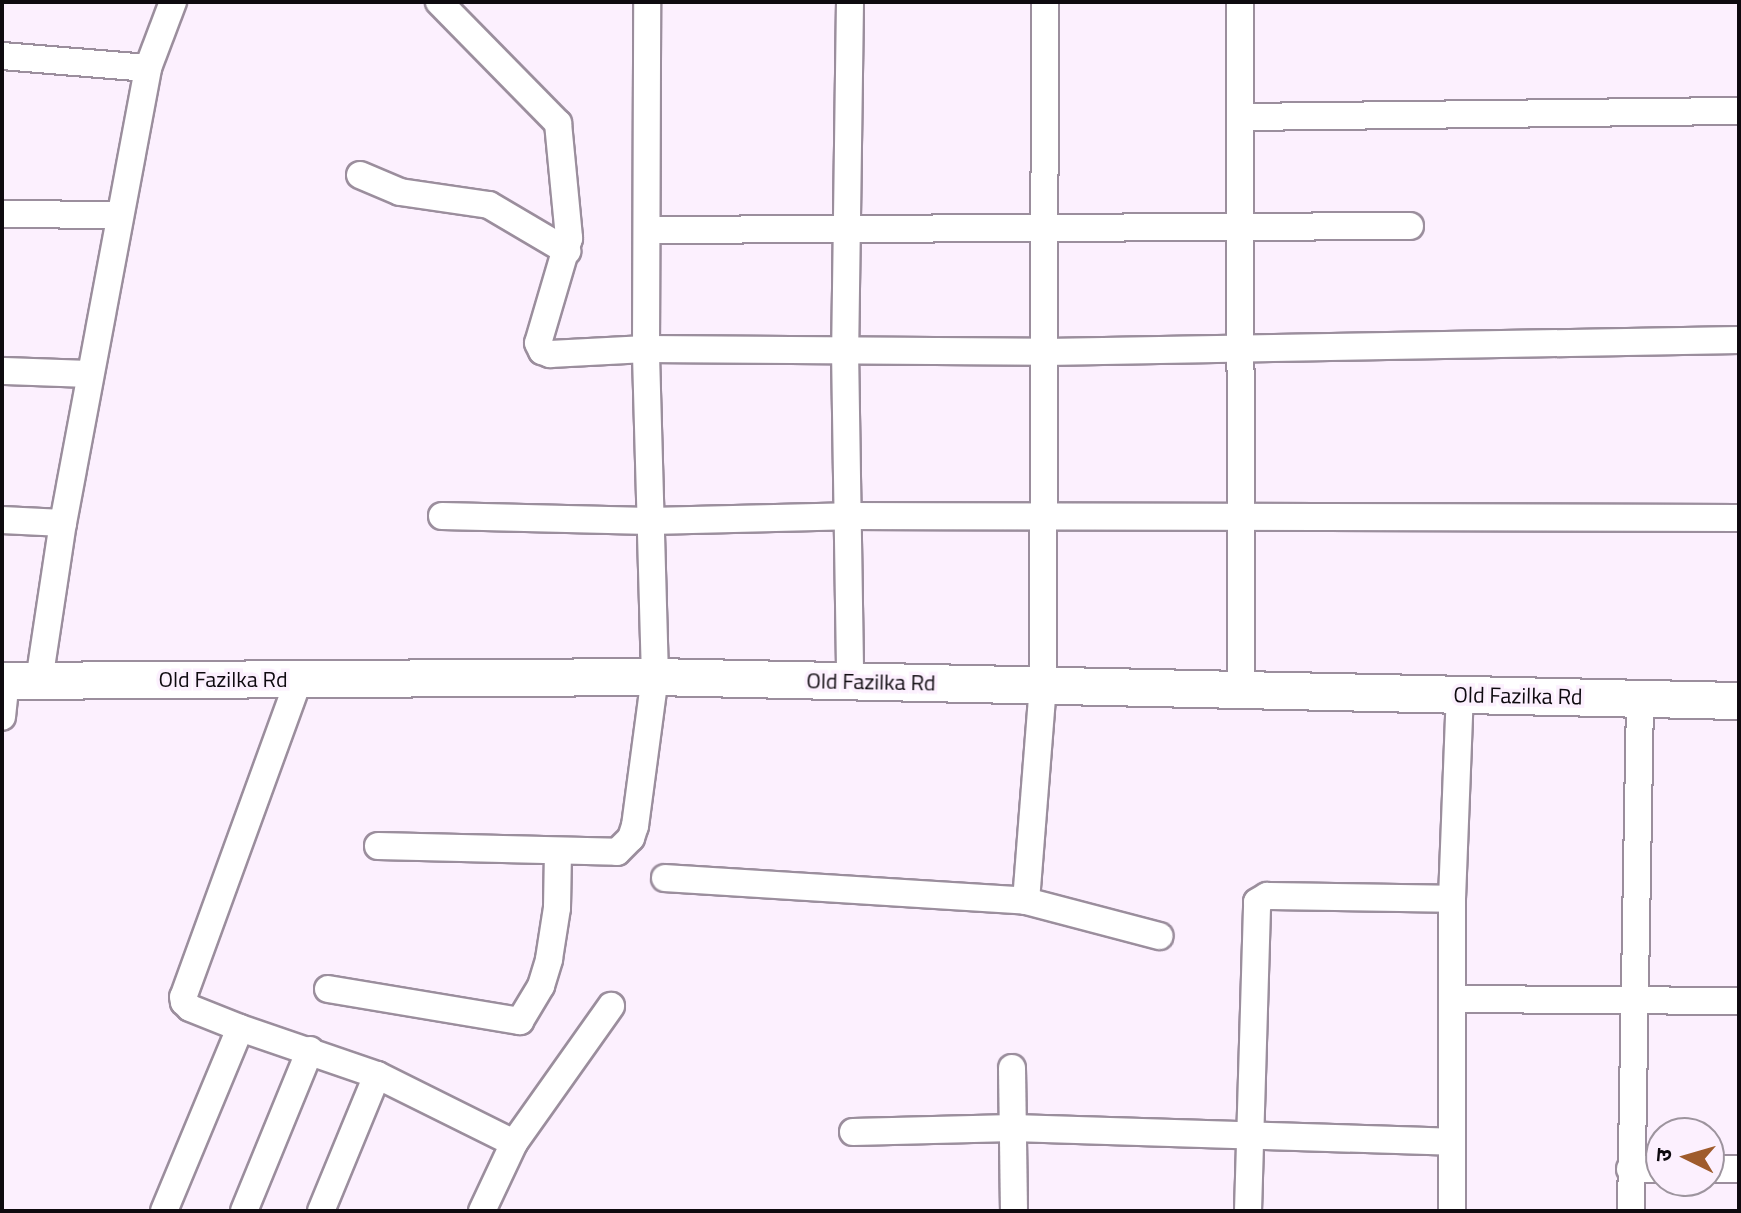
<!DOCTYPE html>
<html>
<head>
<meta charset="utf-8">
<style>
  body { margin:0 }
  #map { position:relative; width:1741px; height:1213px; overflow:hidden; background:#fcf0fe; font-family:"Titillium Web","Noto Sans Devanagari",sans-serif }
  div>[style] { position:absolute }
  .roads { filter:drop-shadow(2px 0 #9b8e9d) drop-shadow(-2px 0 #9b8e9d) drop-shadow(0 2px #9b8e9d) drop-shadow(0 -2px #9b8e9d) }
  .minor>* { height:26px; margin:-13px; padding:0 13px; transform-origin:13px; border-radius:13px; background:#fff }
  .secondary>* { height:36px; margin:-18px; padding:0 18px; transform-origin:18px; border-radius:18px; background:#fff }
  span { translate:-50% -50%; white-space:nowrap; text-align:center; line-height:1.15; -webkit-text-stroke:7px #fcf0fe; paint-order:stroke }
  .street-label { font-size:22px; color:#0e0a0f }
  .frame { position:absolute; inset:0; border:4px solid #0e0a0f; pointer-events:none }
  .north { position:absolute; left:1645px; top:1117px; width:80px; height:80px; box-sizing:border-box; background:#fcf0fe; border:2px solid #9d949e; border-radius:50%; rotate:275deg; font-size:22px; font-weight:700; line-height:32px; text-align:center; color:#0e0a0f }
  .north::after { content:''; display:block; margin:auto; width:28px; height:36px; background:#9f5b2c; clip-path:polygon(50% 0,100% 100%,50% 72%,0 100%) }
</style>
</head>
<body>
<div id="map">
  <div class="roads">
    <div class="minor">
      <div style="left:439px;top:2px;width:170px;rotate:45.5deg"></div>
      <div style="left:558px;top:123px;width:116px;rotate:84.5deg"></div>
      <div style="left:569px;top:238px;width:109px;rotate:106.4deg"></div>
      <div style="left:538px;top:343px;width:9px;rotate:63deg"></div>
      <div style="left:542px;top:351px;width:9px;rotate:21deg"></div>
      <div style="left:550px;top:354px;width:96px;rotate:-3deg"></div>
      <div style="left:646px;top:349px;width:397px;rotate:0.4deg"></div>
      <div style="left:1043px;top:352px;width:696px;rotate:-0.99deg"></div>
      <div style="left:850px;top:2px;width:347px;rotate:90.8deg"></div>
      <div style="left:845px;top:349px;width:332px;rotate:89.1deg"></div>
      <div style="left:1240px;top:2px;width:688px;rotate:89.92deg"></div>
      <div style="left:2px;top:56px;width:146px;rotate:4.7deg"></div>
      <div style="left:1242px;top:117px;width:497px;rotate:-0.7deg"></div>
      <div style="left:360px;top:175px;width:43px;rotate:23deg"></div>
      <div style="left:400px;top:192px;width:90px;rotate:8.3deg"></div>
      <div style="left:489px;top:205px;width:91px;rotate:30.5deg"></div>
      <div style="left:2px;top:214px;width:118px;rotate:0.5deg"></div>
      <div style="left:647px;top:230px;width:763px;rotate:-0.3deg"></div>
      <div style="left:2px;top:371px;width:88px;rotate:2deg"></div>
      <div style="left:442px;top:516px;width:208px;rotate:1.4deg"></div>
      <div style="left:650px;top:521px;width:198px;rotate:-1.4deg"></div>
      <div style="left:848px;top:516px;width:891px;rotate:0.13deg"></div>
      <div style="left:2px;top:520px;width:61px;rotate:2.8deg"></div>
      <div style="left:299px;top:679px;width:338px;rotate:110deg"></div>
      <div style="left:183px;top:997px;width:5px;rotate:79deg"></div>
      <div style="left:184px;top:1002px;width:8px;rotate:45deg"></div>
      <div style="left:190px;top:1008px;width:54px;rotate:21.8deg"></div>
      <div style="left:240px;top:1028px;width:145px;rotate:18.9deg"></div>
      <div style="left:377px;top:1075px;width:153px;rotate:26.4deg"></div>
      <div style="left:39px;top:681px;width:160px;rotate:-81.4deg"></div>
      <div style="left:63px;top:523px;width:463px;rotate:-79.4deg"></div>
      <div style="left:148px;top:68px;width:71px;rotate:-69.3deg"></div>
      <div style="left:2px;top:717px;width:36px;rotate:-84deg"></div>
      <div style="left:378px;top:846px;width:239px;rotate:1.4deg"></div>
      <div style="left:617px;top:852px;width:20px;rotate:-45deg"></div>
      <div style="left:631px;top:838px;width:13px;rotate:-72deg"></div>
      <div style="left:635px;top:826px;width:150px;rotate:-82.4deg"></div>
      <div style="left:655px;top:677px;width:328px;rotate:-91.6deg"></div>
      <div style="left:646px;top:349px;width:347px;rotate:-89.8deg"></div>
      <div style="left:665px;top:878px;width:362px;rotate:3.6deg"></div>
      <div style="left:1026px;top:901px;width:138px;rotate:14.7deg"></div>
      <div style="left:1026px;top:901px;width:216px;rotate:-85.5deg"></div>
      <div style="left:1043px;top:686px;width:684px;rotate:-89.83deg"></div>
      <div style="left:328px;top:989px;width:195px;rotate:9.5deg"></div>
      <div style="left:520px;top:1021px;width:41px;rotate:-59deg"></div>
      <div style="left:541px;top:986px;width:28px;rotate:-73deg"></div>
      <div style="left:549px;top:959px;width:52px;rotate:-81.1deg"></div>
      <div style="left:557px;top:908px;width:55px;rotate:-89deg"></div>
      <div style="left:1452px;top:999px;width:287px;rotate:0.4deg"></div>
      <div style="left:1012px;top:1068px;width:143px;rotate:89.2deg"></div>
      <div style="left:853px;top:1132px;width:160px;rotate:-1.4deg"></div>
      <div style="left:1013px;top:1128px;width:439px;rotate:1.8deg"></div>
      <div style="left:1630px;top:1169px;width:31px"></div>
      <div style="left:1709px;top:1169px;width:30px"></div>
      <div style="left:164px;top:1211px;width:198px;rotate:-67.4deg"></div>
      <div style="left:244px;top:1211px;width:174px;rotate:-67.7deg"></div>
      <div style="left:321px;top:1211px;width:147px;rotate:-67.6deg"></div>
      <div style="left:482px;top:1211px;width:75px;rotate:-64.8deg"></div>
      <div style="left:514px;top:1143px;width:168px;rotate:-54.7deg"></div>
      <div style="left:1248px;top:1211px;width:309px;rotate:-88.3deg"></div>
      <div style="left:1257px;top:902px;width:12px;rotate:-31deg"></div>
      <div style="left:1267px;top:896px;width:185px;rotate:0.9deg"></div>
      <div style="left:1452px;top:1211px;width:312px;rotate:-90deg"></div>
      <div style="left:1452px;top:899px;width:204px;rotate:-87.8deg"></div>
      <div style="left:1631px;top:1211px;width:512px;rotate:-88.99deg"></div>
    </div>
    <div class="secondary">
      <div style="left:2px;top:681px;width:653px;rotate:-0.35deg"></div>
      <div style="left:655px;top:677px;width:1084px;rotate:1.27deg"></div>
    </div>
  </div>
  <div class="street-label">
    <span style="left:223px;top:680px">Old Fazilka Rd</span>
    <span style="left:871px;top:682px;rotate:1deg">Old Fazilka Rd</span>
    <span style="left:1518px;top:696px;rotate:1deg">Old Fazilka Rd</span>
  </div>
  <div class="frame"></div>
  <div class="north">उ</div>
</div>
</body>
</html>
